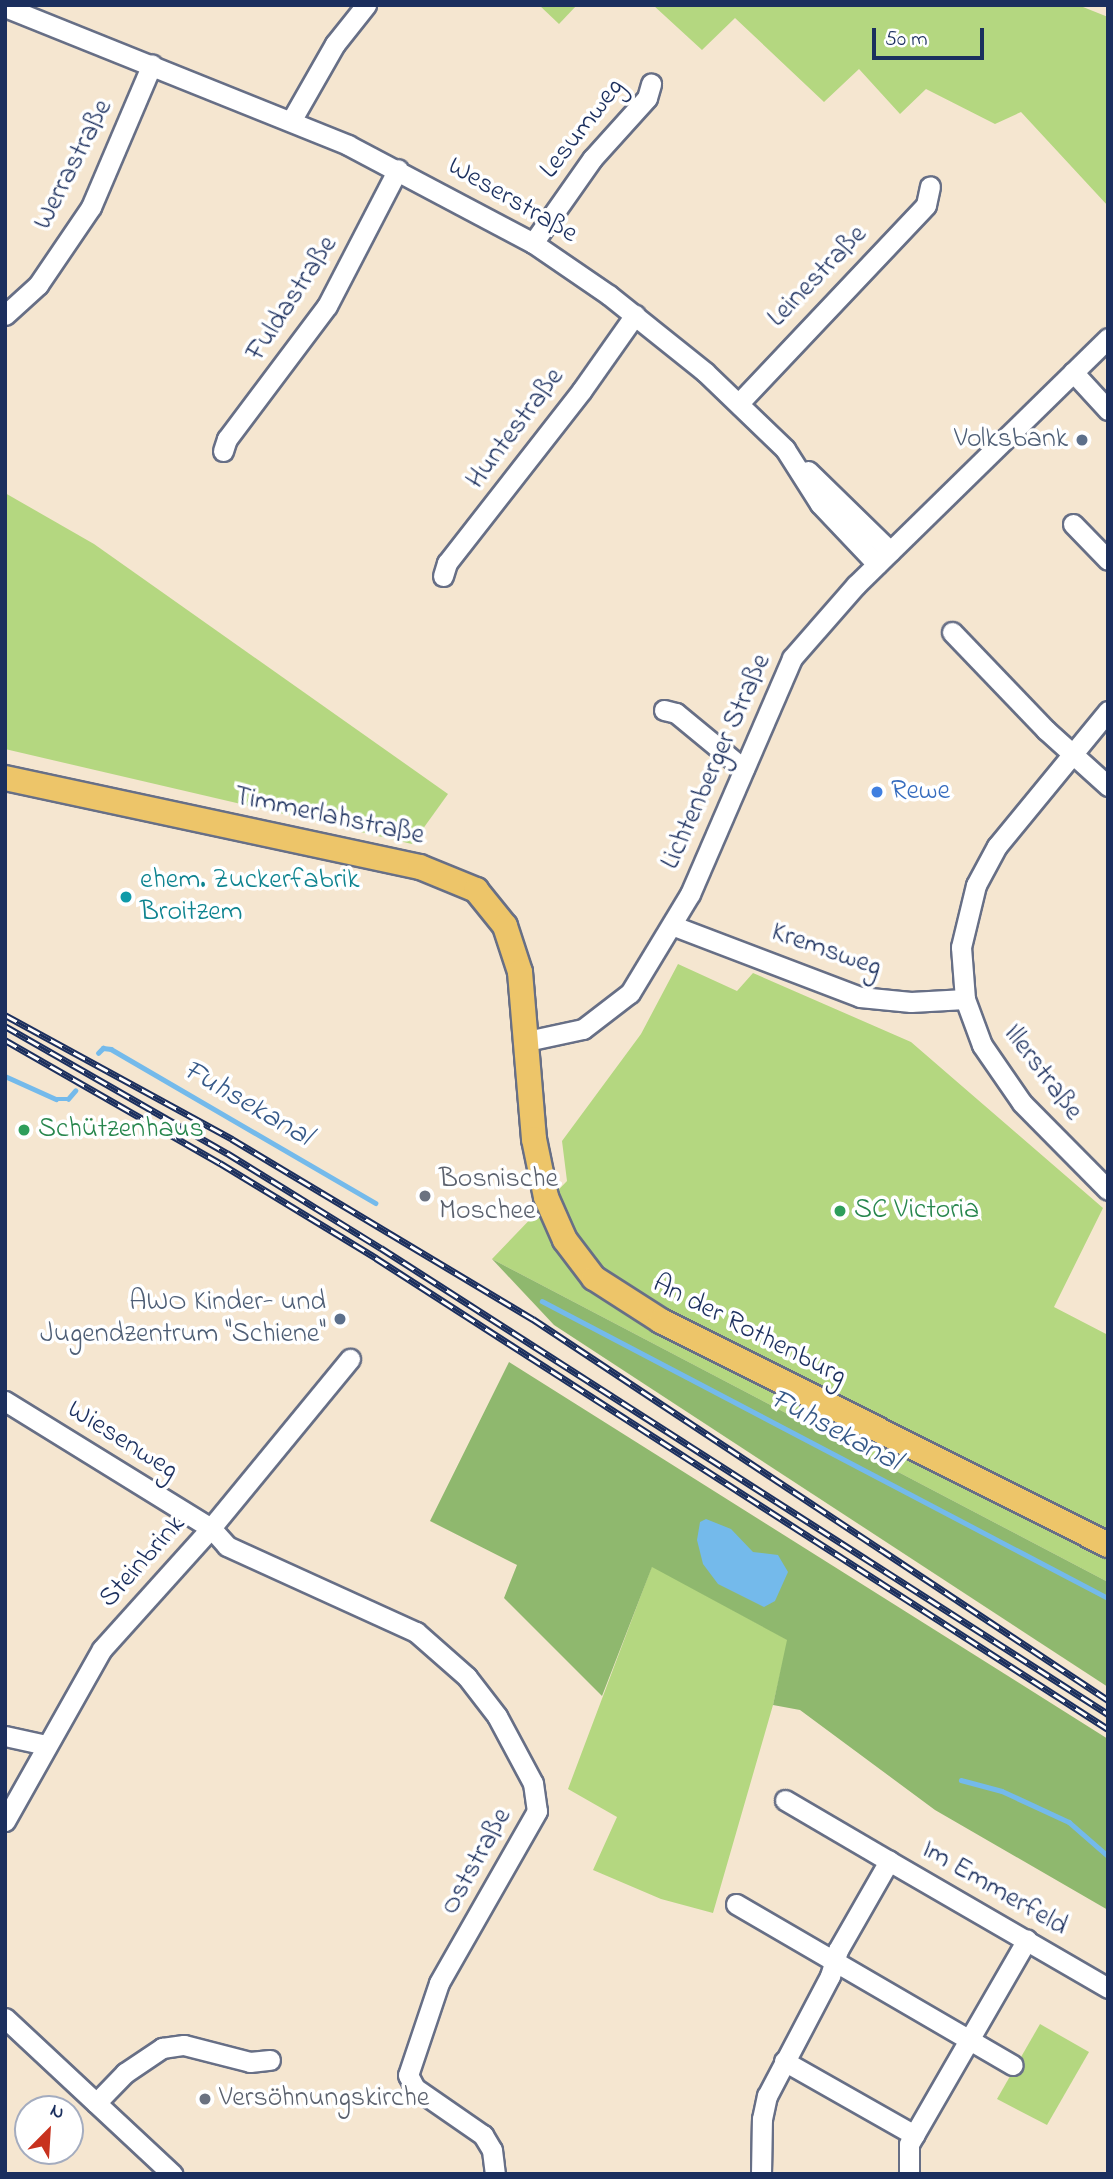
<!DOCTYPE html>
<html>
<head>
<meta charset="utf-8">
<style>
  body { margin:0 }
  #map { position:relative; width:1113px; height:2179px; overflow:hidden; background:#f5e6d0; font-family:"Indie Flower",sans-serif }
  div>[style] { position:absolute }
  .green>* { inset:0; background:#b4d780 }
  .forest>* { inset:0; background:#8fb86e }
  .water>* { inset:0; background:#74baeb }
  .stream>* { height:4.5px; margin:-2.25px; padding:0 2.25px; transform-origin:2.25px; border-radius:2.25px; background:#74baeb }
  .roads { filter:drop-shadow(2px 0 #676f86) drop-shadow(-2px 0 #676f86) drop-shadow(0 2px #676f86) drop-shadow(0 -2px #676f86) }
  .minor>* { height:19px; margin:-9.5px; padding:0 9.5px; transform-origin:9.5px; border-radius:9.5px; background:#fff }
  .major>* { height:24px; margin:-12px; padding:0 12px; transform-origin:12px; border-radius:12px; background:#edc569 }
  .rail>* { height:7px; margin-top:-3.5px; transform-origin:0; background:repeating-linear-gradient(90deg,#fff 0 13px,#1b2f5e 0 26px); box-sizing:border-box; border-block:2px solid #1b2f5e }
  .dots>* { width:19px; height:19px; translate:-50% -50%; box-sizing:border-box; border:4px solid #fff; border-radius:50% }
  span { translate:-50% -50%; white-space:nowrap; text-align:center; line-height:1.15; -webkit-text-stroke:7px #fff; paint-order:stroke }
  .street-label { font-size:28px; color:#1b2f5e }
  .service-label { font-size:28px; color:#4e5e75 }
  .right { translate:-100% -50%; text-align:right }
  .shop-label { font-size:28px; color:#366cbe }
  .left { translate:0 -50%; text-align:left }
  .culture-label { font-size:28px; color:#0d838f }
  .leisure-label { font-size:28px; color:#27864d }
  .worship-label { font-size:28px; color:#5b616d }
  .water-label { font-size:30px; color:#365988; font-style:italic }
  .frame { position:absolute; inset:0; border:7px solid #1b2f5e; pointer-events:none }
  .north { position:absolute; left:14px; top:2095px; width:70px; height:70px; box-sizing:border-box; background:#fff; border:2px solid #a4acbf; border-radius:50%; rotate:24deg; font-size:19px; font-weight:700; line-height:28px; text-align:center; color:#1b2f5e }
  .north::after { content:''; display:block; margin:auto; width:24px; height:32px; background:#c8321e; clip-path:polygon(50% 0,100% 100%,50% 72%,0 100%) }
  .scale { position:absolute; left:872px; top:28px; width:112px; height:32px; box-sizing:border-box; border:4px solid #1b2f5e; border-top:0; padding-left:9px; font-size:21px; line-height:24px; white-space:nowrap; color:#1b2f5e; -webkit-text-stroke:5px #fff; paint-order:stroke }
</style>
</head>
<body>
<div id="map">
  <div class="green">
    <div style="clip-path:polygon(539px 5px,577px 5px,559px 24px)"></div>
    <div style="clip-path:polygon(653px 5px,1078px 5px,1108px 17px,1108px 206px,1021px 112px,995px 124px,926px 89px,900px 114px,859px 69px,824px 102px,735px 18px,702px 50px)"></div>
    <div style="clip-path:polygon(5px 493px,94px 544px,448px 794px,412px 844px,5px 749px)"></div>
    <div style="clip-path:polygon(678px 964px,737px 991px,753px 973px,911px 1042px,1103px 1208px,1054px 1307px,1108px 1335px,1108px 1582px,492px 1259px,567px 1181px,562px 1141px,641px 1034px)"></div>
    <div style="clip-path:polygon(652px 1566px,788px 1640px,773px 1705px,713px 1913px,661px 1899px,593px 1870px,617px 1817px,568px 1789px)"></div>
    <div style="clip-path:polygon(1040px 2024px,1089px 2052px,1047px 2125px,997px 2099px)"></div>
  </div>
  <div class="forest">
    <div style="clip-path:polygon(492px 1259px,1108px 1582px,1108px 1687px,554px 1325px)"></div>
    <div style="clip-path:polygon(509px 1362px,1108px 1739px,1108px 1910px,935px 1810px,800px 1710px,773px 1705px,787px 1640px,652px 1567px,602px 1696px,504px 1598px,517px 1565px,430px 1521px)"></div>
  </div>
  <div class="water">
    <div style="clip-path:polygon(706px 1519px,731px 1529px,753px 1552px,778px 1555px,788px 1572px,775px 1601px,764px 1607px,718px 1584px,703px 1564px,697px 1540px,700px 1522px)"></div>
  </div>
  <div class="stream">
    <div style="left:98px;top:1053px;width:7px;rotate:-45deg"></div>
    <div style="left:103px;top:1048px;width:8px;rotate:7deg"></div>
    <div style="left:111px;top:1049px;width:306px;rotate:30.2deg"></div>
    <div style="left:5px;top:1076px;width:56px;rotate:24.3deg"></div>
    <div style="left:56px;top:1099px;width:12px"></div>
    <div style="left:68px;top:1099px;width:11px;rotate:-49deg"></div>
    <div style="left:542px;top:1301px;width:639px;rotate:27.69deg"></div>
    <div style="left:961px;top:1780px;width:42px;rotate:15deg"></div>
    <div style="left:1002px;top:1791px;width:74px;rotate:24.8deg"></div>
    <div style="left:1069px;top:1822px;width:52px;rotate:41.1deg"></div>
  </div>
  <div class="roads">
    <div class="minor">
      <div style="left:5px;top:7px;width:370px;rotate:21.9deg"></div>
      <div style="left:348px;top:145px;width:209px;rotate:27.9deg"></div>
      <div style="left:533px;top:243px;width:92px;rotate:34.4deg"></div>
      <div style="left:609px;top:295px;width:123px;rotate:38.7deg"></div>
      <div style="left:705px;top:372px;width:111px;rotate:43.9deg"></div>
      <div style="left:785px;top:449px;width:65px;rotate:57.5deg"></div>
      <div style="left:820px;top:504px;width:83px;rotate:46.5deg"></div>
      <div style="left:291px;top:121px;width:89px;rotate:-60.3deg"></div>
      <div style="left:335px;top:44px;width:50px;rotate:-51.5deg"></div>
      <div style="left:533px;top:243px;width:103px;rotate:-54.9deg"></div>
      <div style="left:592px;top:159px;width:82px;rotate:-48deg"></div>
      <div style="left:647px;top:98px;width:15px;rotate:-74deg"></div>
      <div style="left:5px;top:315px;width:45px;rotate:-42.3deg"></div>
      <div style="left:38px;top:285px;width:94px;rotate:-55.8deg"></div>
      <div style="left:91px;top:207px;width:155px;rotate:-66.9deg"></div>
      <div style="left:1073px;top:372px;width:52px;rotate:47.4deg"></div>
      <div style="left:739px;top:403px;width:272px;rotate:-46.6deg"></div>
      <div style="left:926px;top:205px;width:19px;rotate:-78deg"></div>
      <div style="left:223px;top:451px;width:13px;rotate:-72deg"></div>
      <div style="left:227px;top:439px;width:166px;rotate:-53.1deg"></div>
      <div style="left:327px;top:306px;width:154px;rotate:-62.6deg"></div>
      <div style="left:808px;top:471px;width:115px;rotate:44.3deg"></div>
      <div style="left:1073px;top:524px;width:50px;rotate:45.8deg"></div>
      <div style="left:443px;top:576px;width:14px;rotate:-73deg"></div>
      <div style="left:447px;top:563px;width:219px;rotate:-52deg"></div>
      <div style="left:582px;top:390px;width:92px;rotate:-54.8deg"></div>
      <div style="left:952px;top:632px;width:136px;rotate:46.2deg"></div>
      <div style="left:1046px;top:730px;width:84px;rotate:42.1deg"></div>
      <div style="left:664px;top:710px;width:12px;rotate:14deg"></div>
      <div style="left:676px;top:713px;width:88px;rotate:39.5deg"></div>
      <div style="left:1108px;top:711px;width:175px;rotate:129.4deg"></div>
      <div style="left:997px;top:846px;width:44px;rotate:118.3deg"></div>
      <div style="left:976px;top:885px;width:64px;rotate:103.6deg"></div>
      <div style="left:961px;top:947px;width:52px;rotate:85.6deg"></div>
      <div style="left:965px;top:999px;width:49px;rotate:69.7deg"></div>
      <div style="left:982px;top:1045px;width:70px;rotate:55.4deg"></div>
      <div style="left:1022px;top:1103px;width:122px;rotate:45.3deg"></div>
      <div style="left:674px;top:926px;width:199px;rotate:20.9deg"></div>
      <div style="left:860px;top:997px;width:51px;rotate:5.6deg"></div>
      <div style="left:911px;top:1002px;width:54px;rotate:-3.2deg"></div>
      <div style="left:527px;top:1041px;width:57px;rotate:-12.1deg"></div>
      <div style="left:583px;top:1029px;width:59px;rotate:-37.5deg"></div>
      <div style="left:630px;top:993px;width:116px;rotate:-58.8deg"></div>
      <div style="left:690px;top:894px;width:257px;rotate:-66.6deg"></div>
      <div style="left:792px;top:658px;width:97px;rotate:-48.8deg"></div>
      <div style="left:856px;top:585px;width:353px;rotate:-44.4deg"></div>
      <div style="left:5px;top:1401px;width:242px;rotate:31.7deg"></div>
      <div style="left:211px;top:1528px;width:24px;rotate:48deg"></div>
      <div style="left:227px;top:1546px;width:208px;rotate:24.5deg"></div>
      <div style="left:416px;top:1632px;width:68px;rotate:41.4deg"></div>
      <div style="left:467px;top:1677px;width:49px;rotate:52.4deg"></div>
      <div style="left:497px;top:1716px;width:76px;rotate:61.8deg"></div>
      <div style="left:533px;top:1783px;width:28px;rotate:82deg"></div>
      <div style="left:537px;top:1811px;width:198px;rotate:119.7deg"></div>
      <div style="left:439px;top:1983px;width:97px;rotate:108.6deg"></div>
      <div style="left:408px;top:2075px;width:15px;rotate:62deg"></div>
      <div style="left:415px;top:2088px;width:83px;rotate:34.7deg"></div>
      <div style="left:483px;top:2135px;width:17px;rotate:59deg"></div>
      <div style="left:492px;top:2150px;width:24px;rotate:83deg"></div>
      <div style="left:5px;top:1736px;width:42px;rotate:12.4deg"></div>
      <div style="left:785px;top:1800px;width:121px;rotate:30.4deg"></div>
      <div style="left:5px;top:1821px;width:197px;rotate:-60.6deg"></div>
      <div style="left:102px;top:1649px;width:163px;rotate:-48deg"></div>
      <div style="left:211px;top:1528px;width:219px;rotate:-50.6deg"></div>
      <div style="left:736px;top:1904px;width:320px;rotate:30.2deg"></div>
      <div style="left:5px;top:2018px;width:229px;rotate:43deg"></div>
      <div style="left:784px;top:2061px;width:150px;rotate:29.6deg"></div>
      <div style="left:96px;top:2103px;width:42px;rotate:-46deg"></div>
      <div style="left:125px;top:2073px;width:45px;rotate:-34deg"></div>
      <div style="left:162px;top:2048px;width:22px;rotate:-8deg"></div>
      <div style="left:184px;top:2045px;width:68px;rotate:14.4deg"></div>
      <div style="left:250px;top:2062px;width:20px;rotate:-6deg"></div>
      <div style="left:761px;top:2174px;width:55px;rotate:-89deg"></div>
      <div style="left:762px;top:2119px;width:24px;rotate:-78deg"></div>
      <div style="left:767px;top:2096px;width:136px;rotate:-62.3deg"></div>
      <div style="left:830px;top:1976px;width:27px;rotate:-73deg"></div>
      <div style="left:838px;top:1950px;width:103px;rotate:-60.2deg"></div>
      <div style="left:889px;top:1861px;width:253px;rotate:30.1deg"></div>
      <div style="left:909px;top:2174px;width:30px;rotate:-90deg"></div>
      <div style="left:909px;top:2144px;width:236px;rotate:-60deg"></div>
    </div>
    <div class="major">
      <div style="left:5px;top:778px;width:424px;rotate:12.1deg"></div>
      <div style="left:420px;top:867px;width:61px;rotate:22.3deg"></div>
      <div style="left:476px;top:890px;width:46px;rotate:51.1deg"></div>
      <div style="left:505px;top:926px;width:48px;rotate:71.9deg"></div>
      <div style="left:520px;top:972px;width:168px;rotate:85.2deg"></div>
      <div style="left:534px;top:1139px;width:59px;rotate:78.3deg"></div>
      <div style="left:546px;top:1197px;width:47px;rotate:66.2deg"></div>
      <div style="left:565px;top:1240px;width:48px;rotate:52.7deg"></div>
      <div style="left:594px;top:1278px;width:80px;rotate:32.7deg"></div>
      <div style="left:661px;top:1321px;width:500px;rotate:26.6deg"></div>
    </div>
  </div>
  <div class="rail">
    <div style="left:5px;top:1015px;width:259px;rotate:28.6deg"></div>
    <div style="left:232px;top:1139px;width:351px;rotate:30.9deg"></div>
    <div style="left:533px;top:1319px;width:690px;rotate:33.53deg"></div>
    <div style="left:5px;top:1026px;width:256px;rotate:29.8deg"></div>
    <div style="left:227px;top:1153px;width:181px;rotate:31.7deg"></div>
    <div style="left:381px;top:1248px;width:864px;rotate:32.66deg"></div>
    <div style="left:5px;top:1040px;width:248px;rotate:29.8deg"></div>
    <div style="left:220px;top:1163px;width:183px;rotate:31.3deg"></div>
    <div style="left:376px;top:1258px;width:870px;rotate:32.76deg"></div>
  </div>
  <div class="dots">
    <div style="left:1082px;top:440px;background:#5c6f8a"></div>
    <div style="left:877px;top:792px;background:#3f7fe0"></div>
    <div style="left:126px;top:897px;background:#0f9aa8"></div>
    <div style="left:24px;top:1130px;background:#2e9e5b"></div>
    <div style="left:425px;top:1196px;background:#6b7280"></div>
    <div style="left:840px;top:1211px;background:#2e9e5b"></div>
    <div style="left:340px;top:1319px;background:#5c6f8a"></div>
    <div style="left:205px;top:2099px;background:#6b7280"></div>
  </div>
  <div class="street-label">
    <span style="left:583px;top:129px;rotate:-52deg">Lesumweg</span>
    <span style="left:74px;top:165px;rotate:-63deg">Werrastraße</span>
    <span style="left:512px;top:201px;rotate:30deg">Weserstraße</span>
    <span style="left:818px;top:277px;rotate:-46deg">Leinestraße</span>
    <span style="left:293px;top:299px;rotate:-57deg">Fuldastraße</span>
    <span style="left:516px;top:429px;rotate:-53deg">Huntestraße</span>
    <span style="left:717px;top:762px;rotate:-66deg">Lichtenberger Straße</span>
    <span style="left:329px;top:817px;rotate:12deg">Timmerlahstraße</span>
    <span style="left:826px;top:951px;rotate:19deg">Kremsweg</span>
    <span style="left:1042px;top:1073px;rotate:53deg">Illerstraße</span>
    <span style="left:749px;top:1331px;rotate:27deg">An der Rothenburg</span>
    <span style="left:122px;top:1441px;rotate:32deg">Wiesenweg</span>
    <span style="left:143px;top:1562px;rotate:-48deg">Steinbrink</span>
    <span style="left:477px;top:1862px;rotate:-61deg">Oststraße</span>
    <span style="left:994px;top:1889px;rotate:30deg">Im Emmerfeld</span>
  </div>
  <div class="service-label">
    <span class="right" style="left:1068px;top:440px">Volksbank</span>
    <span class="right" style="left:326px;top:1319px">AWO Kinder- und<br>Jugendzentrum "Schiene"</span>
  </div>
  <div class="shop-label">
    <span class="left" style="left:891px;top:792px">Rewe</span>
  </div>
  <div class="culture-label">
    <span class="left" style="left:140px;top:897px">ehem. Zuckerfabrik<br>Broitzem</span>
  </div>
  <div class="leisure-label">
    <span class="left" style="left:38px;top:1130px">Schützenhaus</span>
    <span class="left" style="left:854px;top:1211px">SC Victoria</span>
  </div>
  <div class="worship-label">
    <span class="left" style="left:439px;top:1196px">Bosnische<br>Moschee</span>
    <span class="left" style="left:219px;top:2099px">Versöhnungskirche</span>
  </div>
  <div class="water-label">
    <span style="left:247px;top:1104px;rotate:30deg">Fuhsekanal</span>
    <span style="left:835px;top:1431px;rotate:28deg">Fuhsekanal</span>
  </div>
  <div class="frame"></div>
  <div class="north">N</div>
  <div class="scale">50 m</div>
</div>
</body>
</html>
